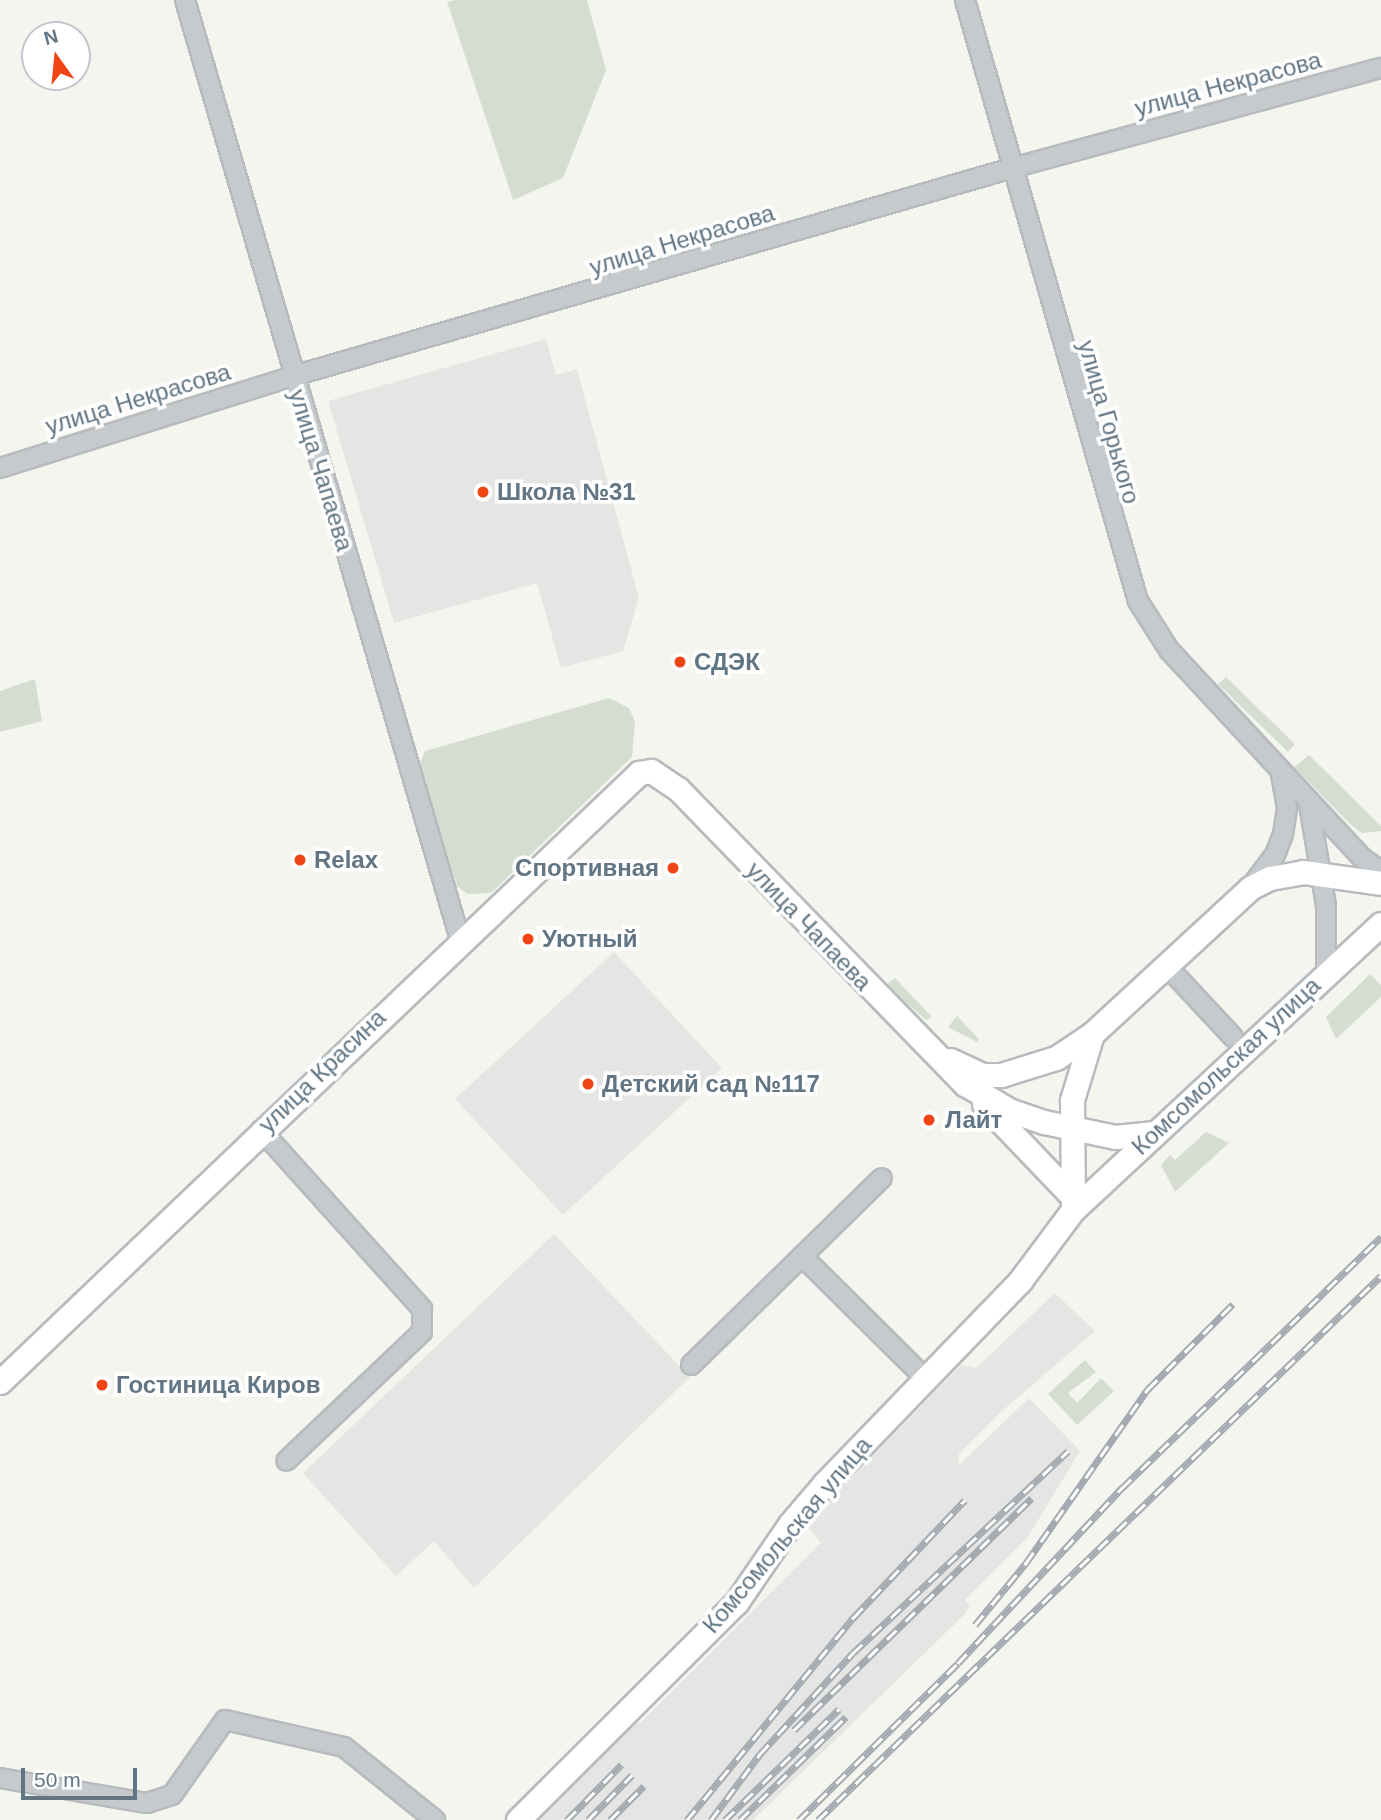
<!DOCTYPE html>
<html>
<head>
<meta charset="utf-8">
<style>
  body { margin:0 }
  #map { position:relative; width:1381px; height:1820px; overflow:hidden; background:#f5f5f0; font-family:Helvetica,sans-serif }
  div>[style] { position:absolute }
  .built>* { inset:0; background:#e5e6e4 }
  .green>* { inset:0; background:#d5ddd1 }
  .roads { filter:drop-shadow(2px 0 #b7bbbe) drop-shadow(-2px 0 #b7bbbe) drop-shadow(0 2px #b7bbbe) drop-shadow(0 -2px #b7bbbe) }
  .minor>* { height:18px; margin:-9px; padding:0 9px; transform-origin:9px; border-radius:9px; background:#c7cacd }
  .major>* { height:23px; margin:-11.5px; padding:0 11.5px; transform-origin:11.5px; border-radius:11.5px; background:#fff }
  .rail>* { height:7px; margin-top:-3.5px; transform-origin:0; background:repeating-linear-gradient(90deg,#fff 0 13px,#a4aab0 0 26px); box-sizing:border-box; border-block:2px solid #a4aab0 }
  .dots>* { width:19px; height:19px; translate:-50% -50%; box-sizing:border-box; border:4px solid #fff; border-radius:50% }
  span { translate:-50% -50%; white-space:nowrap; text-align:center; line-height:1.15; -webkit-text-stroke:7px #fff; paint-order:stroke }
  .street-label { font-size:24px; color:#617584 }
  .poi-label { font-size:24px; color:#617584; font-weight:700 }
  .left { translate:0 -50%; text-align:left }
  .right { translate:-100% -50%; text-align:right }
  .north { position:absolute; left:21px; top:21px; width:70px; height:70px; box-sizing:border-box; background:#fff; border:2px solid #c0c8ce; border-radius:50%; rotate:345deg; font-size:19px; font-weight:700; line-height:28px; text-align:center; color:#617584 }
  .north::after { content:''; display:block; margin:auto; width:24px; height:32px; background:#f14414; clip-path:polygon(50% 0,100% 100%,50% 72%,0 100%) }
  .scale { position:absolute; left:21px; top:1768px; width:116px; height:32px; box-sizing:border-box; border:4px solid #617584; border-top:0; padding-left:9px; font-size:21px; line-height:24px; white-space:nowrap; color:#617584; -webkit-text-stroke:5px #fff; paint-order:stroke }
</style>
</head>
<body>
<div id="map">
  <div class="built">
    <div style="clip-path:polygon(546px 339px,556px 375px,577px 369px,639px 598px,623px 651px,561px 668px,537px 583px,394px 623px,328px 401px)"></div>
    <div style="clip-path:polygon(614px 952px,722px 1068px,563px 1215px,455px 1099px)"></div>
    <div style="clip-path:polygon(554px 1234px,690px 1377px,474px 1588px,434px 1541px,396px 1576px,303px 1473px)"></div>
    <div style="clip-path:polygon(1055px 1293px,1095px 1331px,1002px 1411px,959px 1454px,958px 1466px,1029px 1398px,1080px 1451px,1028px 1537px,965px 1600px,970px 1605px,964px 1615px,753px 1820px,534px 1820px,632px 1723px,640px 1723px,821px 1543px,806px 1525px,961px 1365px,976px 1368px)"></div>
  </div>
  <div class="green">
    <div style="clip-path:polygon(455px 0,587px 0,606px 70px,563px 178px,513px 200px,447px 2px)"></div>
    <div style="clip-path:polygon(1226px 677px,1295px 744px,1288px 752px,1218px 684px)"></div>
    <div style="clip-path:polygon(35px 679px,42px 721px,0 732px,0 691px)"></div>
    <div style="clip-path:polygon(609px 698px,629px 708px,635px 722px,632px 757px,491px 893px,467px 894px,457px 886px,418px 769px,425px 751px)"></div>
    <div style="clip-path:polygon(1309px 755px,1381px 826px,1381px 831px,1362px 833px,1351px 825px,1294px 767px)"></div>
    <div style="clip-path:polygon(1370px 974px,1381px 985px,1381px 997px,1336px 1039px,1326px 1017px)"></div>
    <div style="clip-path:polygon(895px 978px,932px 1017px,926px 1020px,886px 985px)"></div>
    <div style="clip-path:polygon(957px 1016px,979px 1039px,977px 1042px,948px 1027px)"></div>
    <div style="clip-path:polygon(1206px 1132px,1229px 1143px,1175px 1192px,1161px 1165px,1170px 1155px,1175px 1160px)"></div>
    <div style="clip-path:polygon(1085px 1360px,1096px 1372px,1068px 1393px,1077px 1403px,1101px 1378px,1114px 1391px,1077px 1425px,1048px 1394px)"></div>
  </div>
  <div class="roads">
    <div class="minor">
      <div style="left:185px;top:0;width:978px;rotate:73.68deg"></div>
      <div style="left:965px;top:0;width:625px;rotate:73.94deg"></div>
      <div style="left:1138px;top:601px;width:58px;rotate:57.7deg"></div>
      <div style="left:1169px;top:650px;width:284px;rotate:47.1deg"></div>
      <div style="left:1362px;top:858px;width:23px;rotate:34deg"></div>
      <div style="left:0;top:468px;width:307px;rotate:-17.4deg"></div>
      <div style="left:293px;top:376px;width:748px;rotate:-16.13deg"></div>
      <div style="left:1012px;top:168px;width:382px;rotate:-15.2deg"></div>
      <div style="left:1309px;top:804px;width:103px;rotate:80.5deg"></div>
      <div style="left:1326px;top:906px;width:68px;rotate:90deg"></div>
      <div style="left:1253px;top:884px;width:36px;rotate:-53deg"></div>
      <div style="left:1275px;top:855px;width:22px;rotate:-69deg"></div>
      <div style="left:1283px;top:834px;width:26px;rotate:-81deg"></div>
      <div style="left:1287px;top:808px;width:34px;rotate:-100deg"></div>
      <div style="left:1177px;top:977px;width:82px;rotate:47deg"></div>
      <div style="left:261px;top:1130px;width:241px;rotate:48deg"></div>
      <div style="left:422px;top:1309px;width:23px;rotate:90deg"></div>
      <div style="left:422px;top:1332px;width:187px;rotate:136.5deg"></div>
      <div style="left:802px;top:1256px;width:173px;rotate:44.8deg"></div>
      <div style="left:691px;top:1365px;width:267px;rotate:-44.4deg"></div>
      <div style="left:0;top:1778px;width:149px;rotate:9.7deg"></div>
      <div style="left:147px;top:1803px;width:26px;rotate:-18deg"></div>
      <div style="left:172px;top:1795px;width:92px;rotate:-54.8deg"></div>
      <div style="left:225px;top:1720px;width:122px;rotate:12.8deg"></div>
      <div style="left:344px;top:1747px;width:117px;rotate:38.7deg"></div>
    </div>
    <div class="major">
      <div style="left:950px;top:1060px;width:35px;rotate:25deg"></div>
      <div style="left:982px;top:1075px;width:19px"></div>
      <div style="left:1001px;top:1075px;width:58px;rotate:-17.2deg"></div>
      <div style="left:1056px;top:1058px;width:43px;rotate:-33.7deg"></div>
      <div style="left:1092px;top:1034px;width:215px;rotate:-42.7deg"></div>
      <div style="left:1250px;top:888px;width:22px;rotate:-27deg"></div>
      <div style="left:1270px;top:878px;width:34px;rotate:-10deg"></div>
      <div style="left:1303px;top:872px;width:79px;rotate:8deg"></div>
      <div style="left:984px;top:1104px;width:126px;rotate:46.3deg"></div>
      <div style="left:1073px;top:1210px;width:110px;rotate:-90.5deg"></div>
      <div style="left:1072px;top:1100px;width:69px;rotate:-73.1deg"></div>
      <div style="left:0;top:1382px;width:883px;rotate:-43.62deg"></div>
      <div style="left:639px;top:773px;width:12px;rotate:-9deg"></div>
      <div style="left:651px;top:771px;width:32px;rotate:34deg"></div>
      <div style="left:678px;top:789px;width:412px;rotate:45.8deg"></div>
      <div style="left:965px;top:1084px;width:51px;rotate:30.6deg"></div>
      <div style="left:1009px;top:1110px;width:37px;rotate:19deg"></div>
      <div style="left:1044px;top:1122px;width:73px;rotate:11.9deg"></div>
      <div style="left:1115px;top:1137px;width:39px;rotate:-6deg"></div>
      <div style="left:518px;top:1820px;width:308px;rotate:-44.9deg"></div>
      <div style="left:736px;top:1603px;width:96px;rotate:-55.6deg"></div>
      <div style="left:790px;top:1524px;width:54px;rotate:-49.5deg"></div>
      <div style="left:825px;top:1483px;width:281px;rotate:-46deg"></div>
      <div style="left:1020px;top:1281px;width:89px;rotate:-53.3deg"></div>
      <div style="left:1073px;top:1210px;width:420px;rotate:-42.9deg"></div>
    </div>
  </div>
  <div class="rail">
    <div style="left:975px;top:1625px;width:80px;rotate:-50.6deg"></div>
    <div style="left:1026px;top:1563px;width:213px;rotate:-55deg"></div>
    <div style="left:1148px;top:1389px;width:120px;rotate:-45deg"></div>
    <div style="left:794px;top:1730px;width:332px;rotate:-44.3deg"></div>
    <div style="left:567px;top:1820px;width:78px;rotate:-45.5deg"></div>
    <div style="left:588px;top:1820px;width:63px;rotate:-45.6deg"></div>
    <div style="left:610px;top:1820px;width:48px;rotate:-45deg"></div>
    <div style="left:687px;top:1820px;width:263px;rotate:-50.6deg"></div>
    <div style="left:854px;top:1617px;width:161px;rotate:-46.5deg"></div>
    <div style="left:711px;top:1820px;width:82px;rotate:-53.4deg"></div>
    <div style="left:760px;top:1754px;width:137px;rotate:-47.4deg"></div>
    <div style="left:853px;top:1653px;width:295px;rotate:-43.2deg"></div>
    <div style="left:725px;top:1820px;width:159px;rotate:-44.2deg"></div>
    <div style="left:740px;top:1820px;width:148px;rotate:-44.2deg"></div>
    <div style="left:799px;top:1820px;width:223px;rotate:-44.6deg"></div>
    <div style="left:958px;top:1663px;width:240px;rotate:-46.9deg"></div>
    <div style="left:1122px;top:1488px;width:361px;rotate:-44.1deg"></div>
    <div style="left:818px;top:1820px;width:783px;rotate:-44.02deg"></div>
  </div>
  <div class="dots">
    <div style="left:483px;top:492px;background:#f14414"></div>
    <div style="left:680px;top:662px;background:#f14414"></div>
    <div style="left:300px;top:860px;background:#f14414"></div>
    <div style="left:673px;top:868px;background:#f14414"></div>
    <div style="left:528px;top:939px;background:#f14414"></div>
    <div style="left:588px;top:1084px;background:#f14414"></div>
    <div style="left:929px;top:1120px;background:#f14414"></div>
    <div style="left:102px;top:1385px;background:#f14414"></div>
  </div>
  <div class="street-label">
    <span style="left:1228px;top:84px;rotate:-15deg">улица Некрасова</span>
    <span style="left:682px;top:240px;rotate:-17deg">улица Некрасова</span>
    <span style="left:138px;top:399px;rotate:-17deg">улица Некрасова</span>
    <span style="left:1109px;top:422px;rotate:74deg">улица Горького</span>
    <span style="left:321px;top:470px;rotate:73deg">улица Чапаева</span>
    <span style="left:809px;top:926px;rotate:46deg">улица Чапаева</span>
    <span style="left:1226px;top:1066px;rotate:-43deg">Комсомольская улица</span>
    <span style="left:322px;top:1071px;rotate:-44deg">улица Красина</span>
    <span style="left:787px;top:1535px;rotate:-50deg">Комсомольская улица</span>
  </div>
  <div class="poi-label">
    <span class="left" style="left:497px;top:492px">Школа №31</span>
    <span class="left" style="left:694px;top:662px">СДЭК</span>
    <span class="left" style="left:314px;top:860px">Relax</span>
    <span class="right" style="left:659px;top:868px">Спортивная</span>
    <span class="left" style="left:542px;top:939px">Уютный</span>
    <span class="left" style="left:602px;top:1084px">Детский сад №117</span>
    <span class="left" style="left:945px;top:1120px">Лайт</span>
    <span class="left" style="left:116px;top:1385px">Гостиница Киров</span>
  </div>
  <div class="north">N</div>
  <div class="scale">50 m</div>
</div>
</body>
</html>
